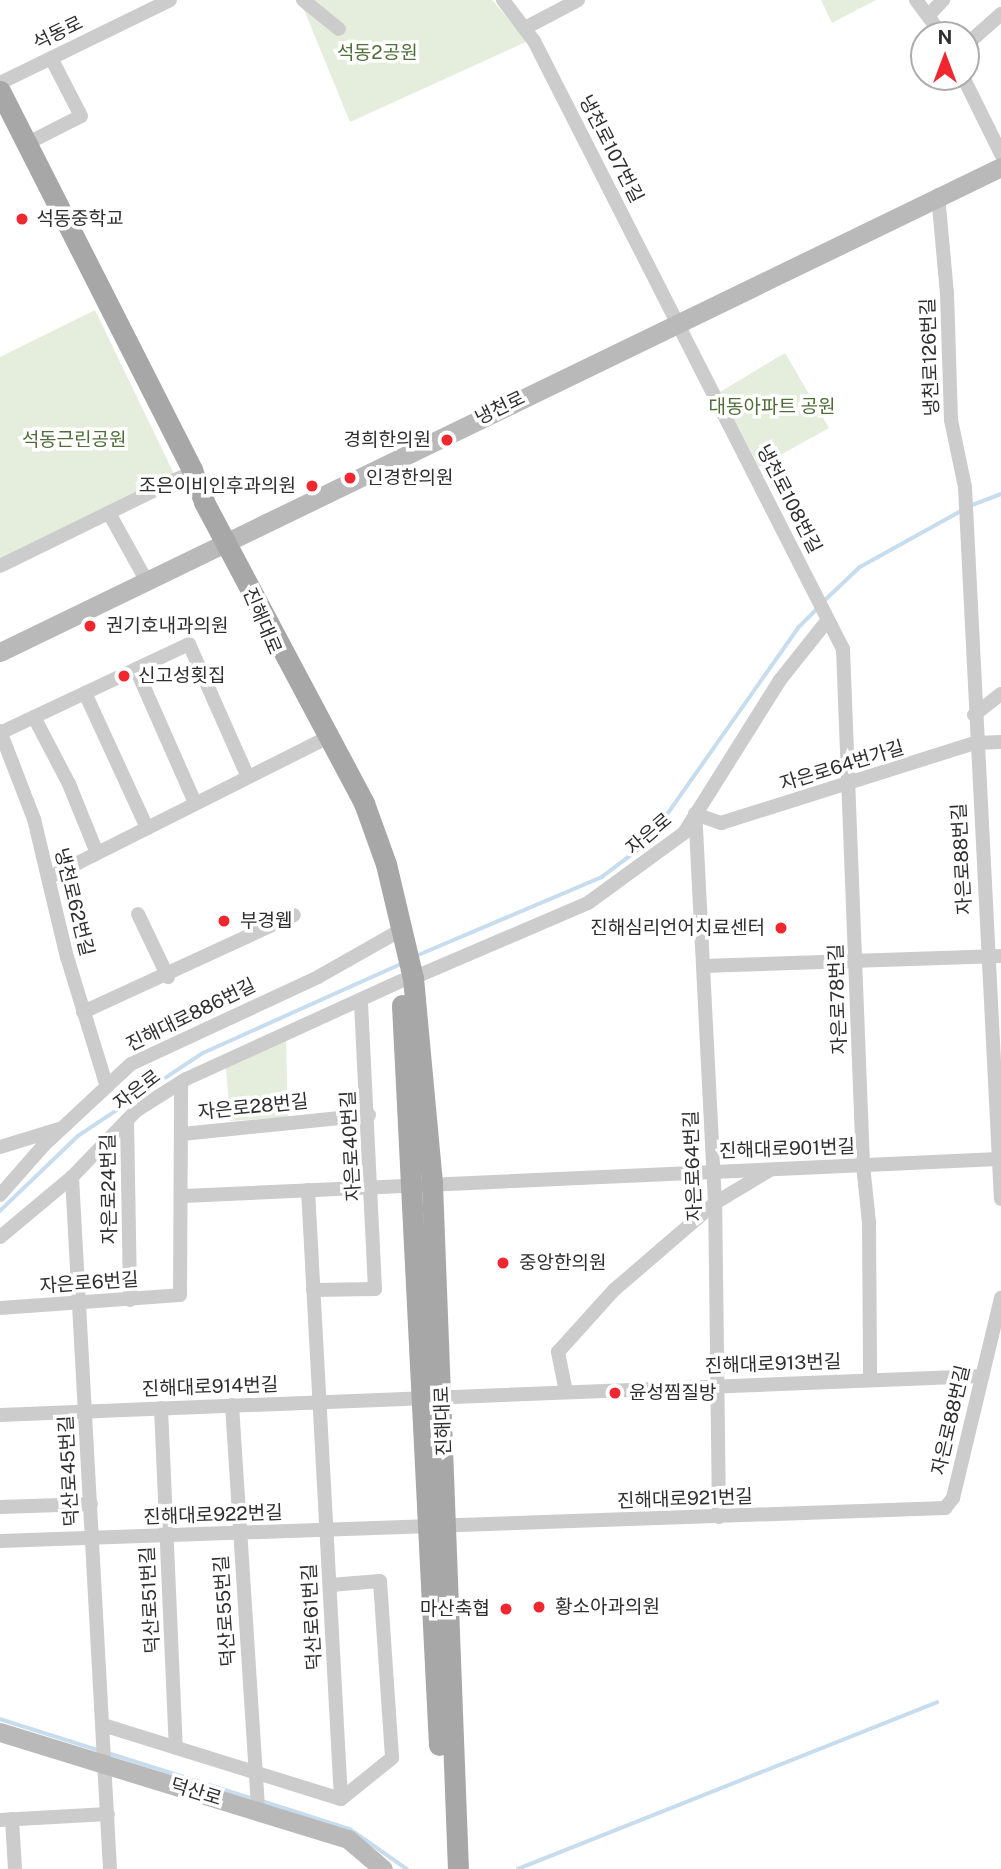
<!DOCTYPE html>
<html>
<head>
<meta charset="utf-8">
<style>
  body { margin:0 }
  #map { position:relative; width:1001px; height:1869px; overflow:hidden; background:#fff; font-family:"Public Sans","Noto Sans KR",sans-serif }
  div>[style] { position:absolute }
  .green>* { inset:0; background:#e5eddc }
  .stream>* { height:3.5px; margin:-1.75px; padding:0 1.75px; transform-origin:1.75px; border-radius:1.75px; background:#c7ddee }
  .street>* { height:14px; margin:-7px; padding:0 7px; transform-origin:7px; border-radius:7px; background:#ccc }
  .secondary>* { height:19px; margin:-9.5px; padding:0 9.5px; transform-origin:9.5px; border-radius:9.5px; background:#b9b9b9 }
  .primary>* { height:21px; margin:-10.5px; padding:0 10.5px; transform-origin:10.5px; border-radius:10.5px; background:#a7a7a7 }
  .dots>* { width:19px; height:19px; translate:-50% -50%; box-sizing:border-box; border:4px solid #fff; border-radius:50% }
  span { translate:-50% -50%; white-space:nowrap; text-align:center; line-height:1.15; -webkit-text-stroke:7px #fff; paint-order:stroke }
  .street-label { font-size:19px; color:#2f2f2f }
  .park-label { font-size:19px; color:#506e39 }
  .poi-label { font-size:19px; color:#2f2f2f }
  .left { translate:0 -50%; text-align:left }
  .right { translate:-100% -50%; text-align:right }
  .north { position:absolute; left:910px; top:21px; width:70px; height:70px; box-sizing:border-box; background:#fff; border:2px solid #acacac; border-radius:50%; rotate:0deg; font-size:19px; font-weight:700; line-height:28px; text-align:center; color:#2f2f2f }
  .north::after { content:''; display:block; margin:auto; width:24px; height:32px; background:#f0272e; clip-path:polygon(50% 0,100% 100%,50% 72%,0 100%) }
</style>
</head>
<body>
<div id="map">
  <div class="green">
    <div style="clip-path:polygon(300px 0,492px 0,528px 41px,350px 122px)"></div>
    <div style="clip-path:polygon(821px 0,876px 0,832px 23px)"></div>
    <div style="clip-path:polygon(95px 310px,174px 474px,0 560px,0 357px)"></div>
    <div style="clip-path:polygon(785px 353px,829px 428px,759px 467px,720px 392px)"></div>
    <div style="clip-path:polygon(286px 1040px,288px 1117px,230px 1121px,226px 1067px)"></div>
  </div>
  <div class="stream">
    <div style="left:970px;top:506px;width:33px;rotate:-21deg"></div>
    <div style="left:822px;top:603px;width:52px;rotate:-43.5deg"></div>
    <div style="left:860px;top:567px;width:115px;rotate:-29deg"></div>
    <div style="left:416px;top:956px;width:202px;rotate:-23deg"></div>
    <div style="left:602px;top:877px;width:56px;rotate:-37.1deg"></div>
    <div style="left:647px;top:843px;width:263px;rotate:-54.9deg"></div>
    <div style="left:798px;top:628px;width:27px;rotate:-45deg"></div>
    <div style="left:0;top:1211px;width:108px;rotate:-43.9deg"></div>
    <div style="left:78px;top:1136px;width:150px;rotate:-33.6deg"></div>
    <div style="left:203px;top:1053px;width:219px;rotate:-24.2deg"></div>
    <div style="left:0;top:1719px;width:106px;rotate:17.6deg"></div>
    <div style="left:108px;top:1753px;width:153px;rotate:17.5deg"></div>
    <div style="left:262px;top:1801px;width:92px;rotate:17.7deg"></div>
    <div style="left:350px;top:1829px;width:70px;rotate:35.1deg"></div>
    <div style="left:518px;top:1869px;width:451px;rotate:-21.7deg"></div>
  </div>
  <div class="street">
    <div style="left:303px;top:0;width:46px;rotate:38.9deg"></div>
    <div style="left:503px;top:0;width:51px;rotate:52.9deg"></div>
    <div style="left:534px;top:41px;width:682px;rotate:63.06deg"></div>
    <div style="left:843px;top:649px;width:516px;rotate:87.78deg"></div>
    <div style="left:863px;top:1165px;width:57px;rotate:84deg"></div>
    <div style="left:869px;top:1222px;width:158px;rotate:89.6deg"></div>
    <div style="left:916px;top:0;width:44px;rotate:53.4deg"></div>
    <div style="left:929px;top:15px;width:21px;rotate:-47deg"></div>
    <div style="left:525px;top:28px;width:60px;rotate:-27.8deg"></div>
    <div style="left:966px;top:45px;width:47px;rotate:-41.5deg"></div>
    <div style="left:963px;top:77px;width:86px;rotate:63.7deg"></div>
    <div style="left:0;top:83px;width:189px;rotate:-26deg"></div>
    <div style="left:28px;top:143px;width:59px;rotate:-27deg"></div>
    <div style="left:81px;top:116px;width:65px;rotate:-117.3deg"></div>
    <div style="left:938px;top:195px;width:98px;rotate:84.8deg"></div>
    <div style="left:947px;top:293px;width:127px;rotate:88.2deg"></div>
    <div style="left:951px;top:420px;width:68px;rotate:78.2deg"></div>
    <div style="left:965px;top:487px;width:713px;rotate:87.11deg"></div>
    <div style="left:109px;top:513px;width:77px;rotate:61.1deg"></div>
    <div style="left:0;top:566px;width:205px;rotate:-26.1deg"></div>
    <div style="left:136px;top:669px;width:146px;rotate:66.2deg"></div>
    <div style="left:85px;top:693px;width:149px;rotate:65.3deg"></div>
    <div style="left:974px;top:715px;width:34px;rotate:-38deg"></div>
    <div style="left:34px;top:717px;width:76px;rotate:62.4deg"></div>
    <div style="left:69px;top:784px;width:74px;rotate:67.9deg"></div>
    <div style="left:0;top:731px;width:94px;rotate:68.9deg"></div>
    <div style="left:34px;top:819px;width:142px;rotate:76.6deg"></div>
    <div style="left:67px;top:957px;width:133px;rotate:72.9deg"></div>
    <div style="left:0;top:733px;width:209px;rotate:-25.2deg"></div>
    <div style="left:189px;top:644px;width:145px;rotate:66.1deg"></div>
    <div style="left:48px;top:878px;width:305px;rotate:-26.7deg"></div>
    <div style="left:138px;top:914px;width:70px;rotate:64.5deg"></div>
    <div style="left:703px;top:966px;width:298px;rotate:-1.9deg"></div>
    <div style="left:413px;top:978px;width:190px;rotate:-23.2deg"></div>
    <div style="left:588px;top:903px;width:119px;rotate:-36.1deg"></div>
    <div style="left:684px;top:833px;width:181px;rotate:-57.9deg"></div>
    <div style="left:780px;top:680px;width:75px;rotate:-51.5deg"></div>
    <div style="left:83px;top:1012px;width:232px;rotate:-24.7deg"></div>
    <div style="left:127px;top:1120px;width:180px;rotate:89deg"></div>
    <div style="left:182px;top:1134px;width:188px;rotate:-5.8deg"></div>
    <div style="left:0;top:1147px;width:62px;rotate:-17deg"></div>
    <div style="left:72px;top:1177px;width:693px;rotate:86.86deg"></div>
    <div style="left:308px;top:1190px;width:610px;rotate:86.9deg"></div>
    <div style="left:0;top:1195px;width:65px;rotate:-48.7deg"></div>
    <div style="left:43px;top:1146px;width:120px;rotate:-43deg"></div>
    <div style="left:131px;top:1064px;width:206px;rotate:-24.9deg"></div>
    <div style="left:318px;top:977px;width:87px;rotate:-29.5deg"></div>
    <div style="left:184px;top:1196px;width:815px;rotate:-2.6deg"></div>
    <div style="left:0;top:1237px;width:94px;rotate:-39.8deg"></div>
    <div style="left:72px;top:1177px;width:93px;rotate:-45.9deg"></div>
    <div style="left:137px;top:1110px;width:58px;rotate:-32.3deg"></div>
    <div style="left:186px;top:1079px;width:236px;rotate:-24.5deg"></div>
    <div style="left:313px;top:1290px;width:62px;rotate:-0.9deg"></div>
    <div style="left:375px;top:1289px;width:288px;rotate:-92.8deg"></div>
    <div style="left:0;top:1308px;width:180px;rotate:-4.1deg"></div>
    <div style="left:180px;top:1295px;width:213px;rotate:-89.7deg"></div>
    <div style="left:566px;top:1392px;width:41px;rotate:-101.3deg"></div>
    <div style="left:558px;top:1352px;width:84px;rotate:-47.9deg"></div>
    <div style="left:614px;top:1290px;width:133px;rotate:-40.7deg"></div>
    <div style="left:715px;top:1203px;width:64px;rotate:-31deg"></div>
    <div style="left:232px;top:1405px;width:407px;rotate:86.3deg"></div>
    <div style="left:161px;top:1408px;width:340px;rotate:87.5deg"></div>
    <div style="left:0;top:1415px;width:983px;rotate:-2.27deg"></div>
    <div style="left:0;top:1507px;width:91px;rotate:-1.9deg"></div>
    <div style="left:719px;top:1517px;width:314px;rotate:-90.7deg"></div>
    <div style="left:715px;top:1203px;width:390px;rotate:-92.9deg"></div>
    <div style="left:695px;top:814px;width:28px;rotate:19deg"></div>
    <div style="left:721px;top:823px;width:266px;rotate:-17.5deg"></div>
    <div style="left:975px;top:743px;width:26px;rotate:-2deg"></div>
    <div style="left:0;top:1541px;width:946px;rotate:-2deg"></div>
    <div style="left:945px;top:1508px;width:13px;rotate:-51deg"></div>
    <div style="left:953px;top:1498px;width:206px;rotate:-76.5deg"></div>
    <div style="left:330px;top:1585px;width:50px;rotate:-4.6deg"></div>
    <div style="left:380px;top:1581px;width:177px;rotate:86.1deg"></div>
    <div style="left:392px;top:1758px;width:65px;rotate:141.2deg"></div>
    <div style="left:103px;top:1725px;width:249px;rotate:17.3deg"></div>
    <div style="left:12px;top:1819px;width:50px;rotate:86.6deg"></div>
    <div style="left:0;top:1820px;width:108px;rotate:-3.2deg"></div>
  </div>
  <div class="secondary">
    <div style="left:0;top:652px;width:1112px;rotate:-25.85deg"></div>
    <div style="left:0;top:1732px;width:364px;rotate:17.1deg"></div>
    <div style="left:348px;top:1839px;width:46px;rotate:40.6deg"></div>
  </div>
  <div class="primary">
    <div style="left:0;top:91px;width:425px;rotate:63.1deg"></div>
    <div style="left:192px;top:470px;width:34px;rotate:69deg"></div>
    <div style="left:204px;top:502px;width:341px;rotate:62deg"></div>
    <div style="left:364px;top:803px;width:65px;rotate:70.2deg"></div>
    <div style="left:386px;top:864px;width:117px;rotate:76.7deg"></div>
    <div style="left:413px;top:978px;width:207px;rotate:84.7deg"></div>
    <div style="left:432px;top:1184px;width:685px;rotate:87.83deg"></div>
    <div style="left:402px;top:1005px;width:741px;rotate:87.14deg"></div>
  </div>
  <div class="dots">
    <div style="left:22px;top:219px;background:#f0272e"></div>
    <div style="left:447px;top:440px;background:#f0272e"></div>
    <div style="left:350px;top:478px;background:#f0272e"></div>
    <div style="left:312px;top:486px;background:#f0272e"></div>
    <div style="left:90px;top:626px;background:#f0272e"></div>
    <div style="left:124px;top:676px;background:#f0272e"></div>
    <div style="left:224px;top:921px;background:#f0272e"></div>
    <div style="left:781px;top:928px;background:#f0272e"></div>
    <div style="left:503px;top:1263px;background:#f0272e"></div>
    <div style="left:615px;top:1393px;background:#f0272e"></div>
    <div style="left:539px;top:1607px;background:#f0272e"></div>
    <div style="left:506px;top:1609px;background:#f0272e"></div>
  </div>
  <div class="street-label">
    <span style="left:58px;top:33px;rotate:-26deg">석동로</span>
    <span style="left:611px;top:149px;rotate:63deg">냉천로107번길</span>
    <span style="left:930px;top:357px;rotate:-92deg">냉천로126번길</span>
    <span style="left:500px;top:408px;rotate:-26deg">냉천로</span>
    <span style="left:789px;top:499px;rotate:63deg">냉천로108번길</span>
    <span style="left:262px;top:621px;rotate:67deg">진해대로</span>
    <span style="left:842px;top:766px;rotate:-17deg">자은로64번가길</span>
    <span style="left:649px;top:834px;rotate:-40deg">자은로</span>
    <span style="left:962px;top:859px;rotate:-93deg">자은로88번길</span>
    <span style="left:74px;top:902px;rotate:76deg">냉천로62번길</span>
    <span style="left:838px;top:999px;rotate:-92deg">자은로78번길</span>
    <span style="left:191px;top:1015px;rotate:-26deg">진해대로886번길</span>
    <span style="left:137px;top:1090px;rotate:-37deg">자은로</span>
    <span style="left:253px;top:1107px;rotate:-6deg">자은로28번길</span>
    <span style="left:351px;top:1146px;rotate:-93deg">자은로40번길</span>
    <span style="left:787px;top:1149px;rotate:-2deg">진해대로901번길</span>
    <span style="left:693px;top:1166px;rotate:-92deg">자은로64번길</span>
    <span style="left:109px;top:1189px;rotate:-91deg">자은로24번길</span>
    <span style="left:89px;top:1283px;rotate:-4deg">자은로6번길</span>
    <span style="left:773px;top:1364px;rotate:-2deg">진해대로913번길</span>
    <span style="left:210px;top:1387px;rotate:-2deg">진해대로914번길</span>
    <span style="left:951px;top:1420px;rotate:-77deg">자은로88번길</span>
    <span style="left:443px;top:1421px;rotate:-92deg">진해대로</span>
    <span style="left:69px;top:1471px;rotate:-93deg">덕산로45번길</span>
    <span style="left:685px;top:1499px;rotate:-2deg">진해대로921번길</span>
    <span style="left:213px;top:1515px;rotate:-2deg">진해대로922번길</span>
    <span style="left:150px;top:1600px;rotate:-93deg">덕산로51번길</span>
    <span style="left:225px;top:1611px;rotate:-94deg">덕산로55번길</span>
    <span style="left:312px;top:1617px;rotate:-93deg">덕산로61번길</span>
    <span style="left:196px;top:1792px;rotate:17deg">덕산로</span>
  </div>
  <div class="park-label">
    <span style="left:377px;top:53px">석동2공원</span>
    <span style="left:772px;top:407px">대동아파트 공원</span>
    <span style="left:74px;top:440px">석동근린공원</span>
  </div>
  <div class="poi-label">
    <span class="left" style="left:36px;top:219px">석동중학교</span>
    <span class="right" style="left:431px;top:440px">경희한의원</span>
    <span class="left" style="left:366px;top:478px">인경한의원</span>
    <span class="right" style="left:296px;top:486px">조은이비인후과의원</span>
    <span class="left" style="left:106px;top:626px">권기호내과의원</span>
    <span class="left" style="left:138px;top:676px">신고성횟집</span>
    <span class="left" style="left:240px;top:921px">부경웹</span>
    <span class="right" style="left:765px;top:928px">진해심리언어치료센터</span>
    <span class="left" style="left:519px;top:1263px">중앙한의원</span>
    <span class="left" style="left:629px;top:1393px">윤성찜질방</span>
    <span class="left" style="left:555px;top:1607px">황소아과의원</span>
    <span class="right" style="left:490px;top:1609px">마산축협</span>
  </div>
  <div class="north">N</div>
</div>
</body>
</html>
